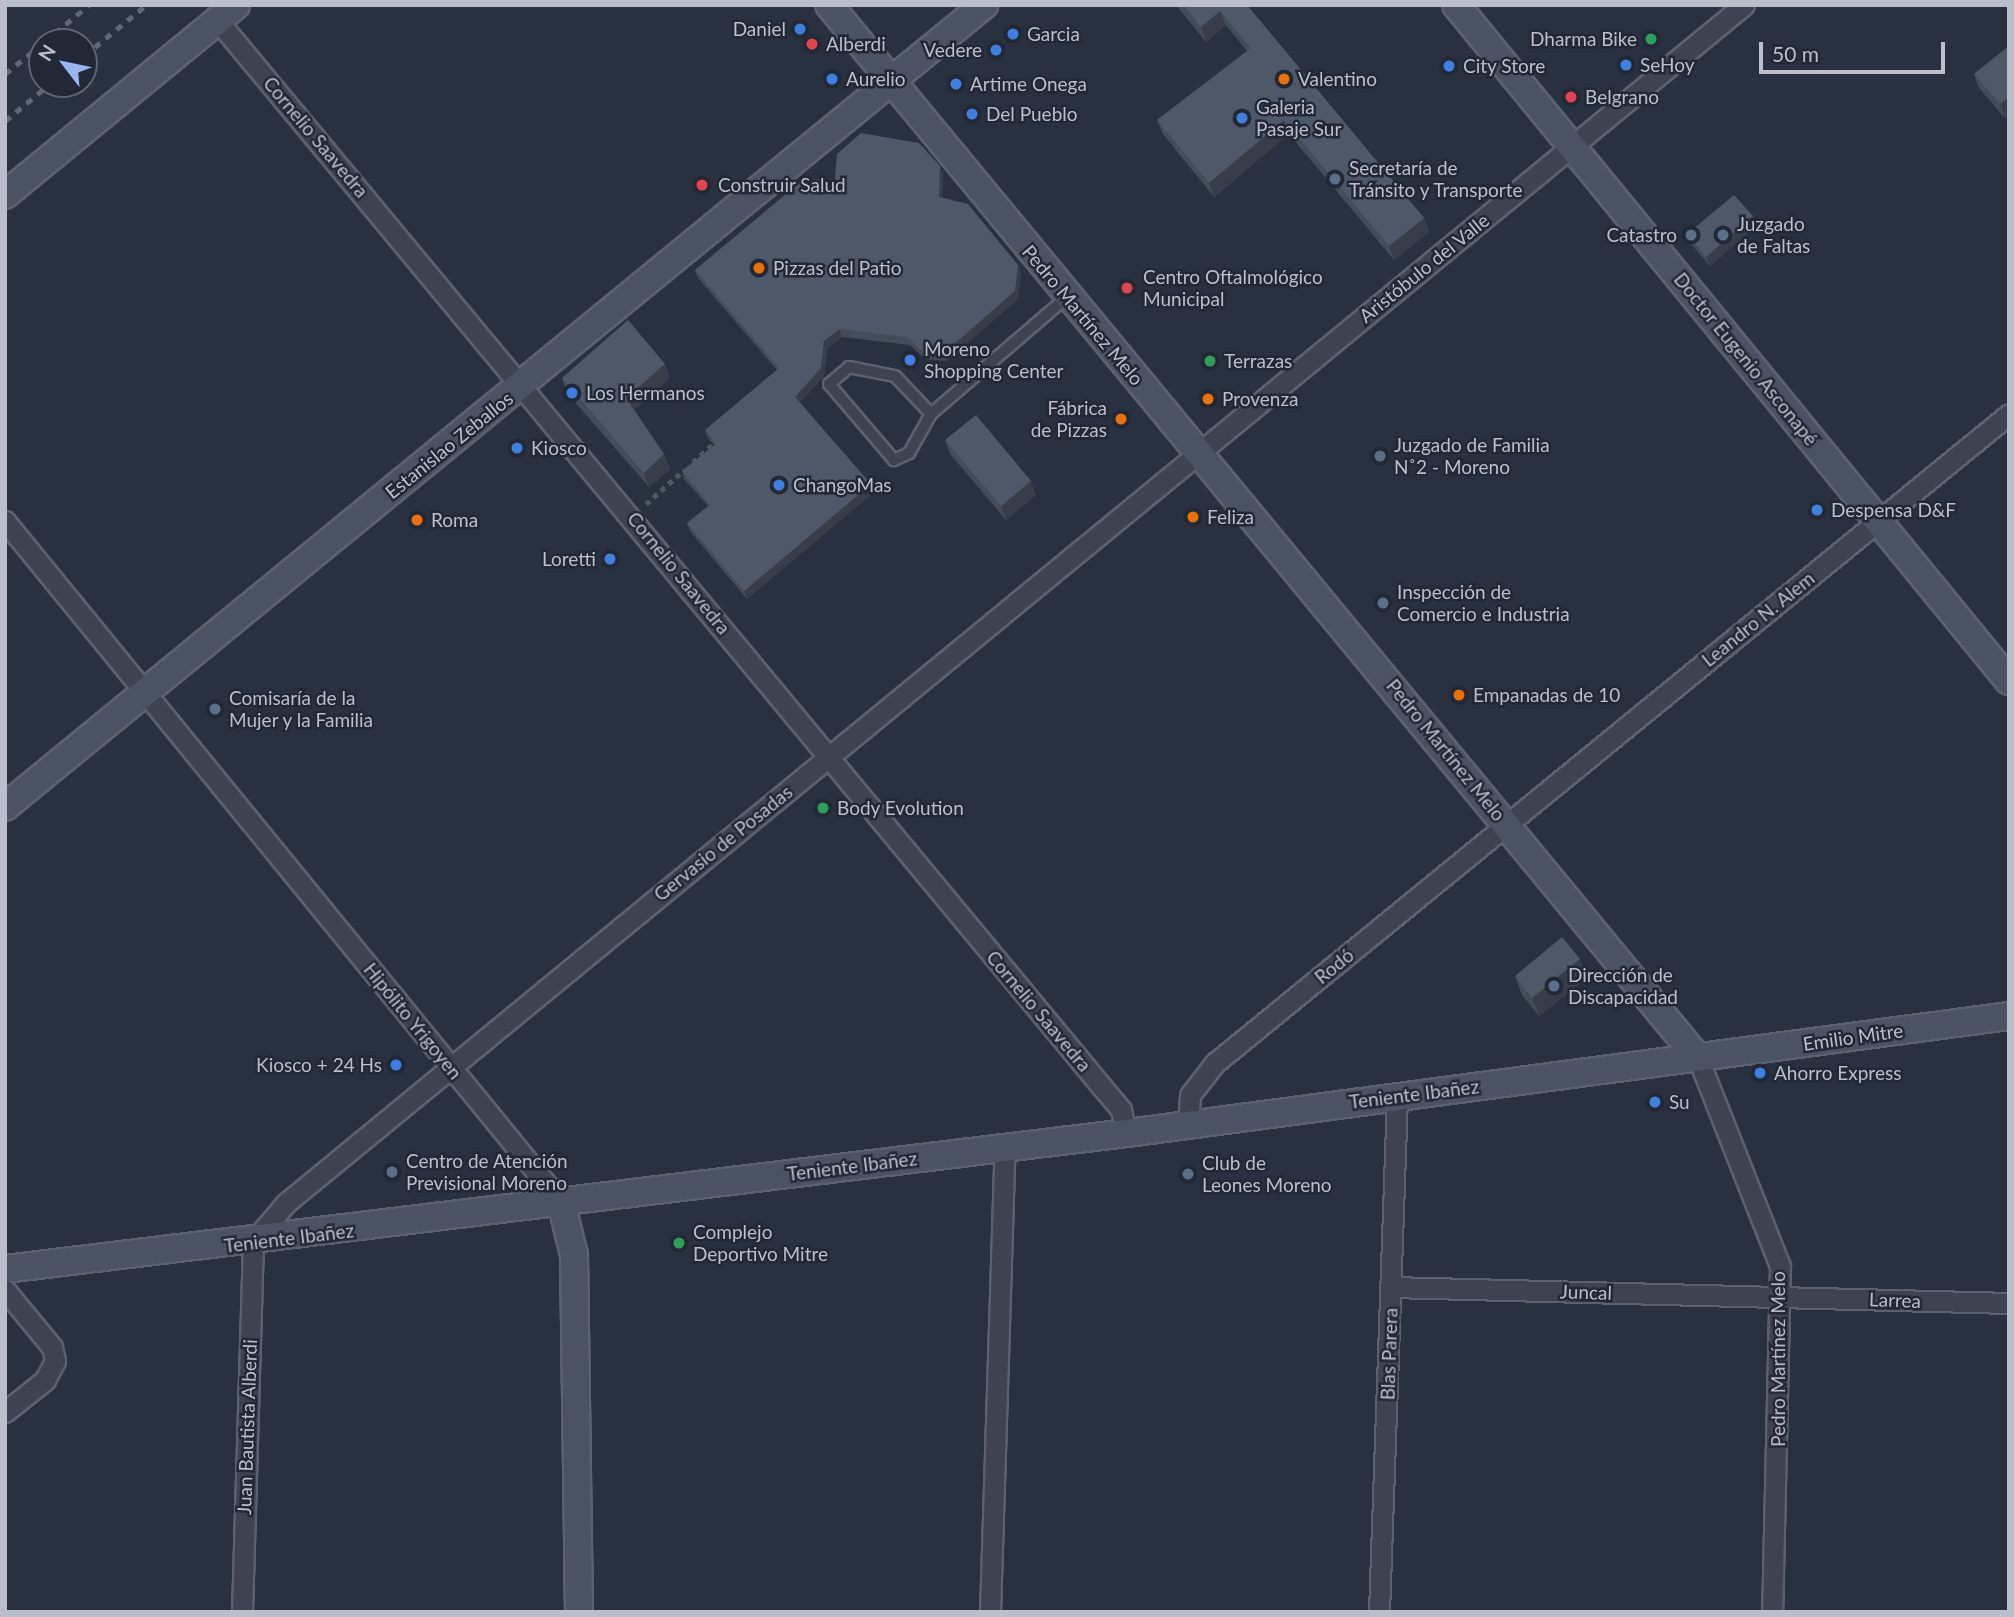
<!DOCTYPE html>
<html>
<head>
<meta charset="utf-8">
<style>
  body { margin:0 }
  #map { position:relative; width:2014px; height:1617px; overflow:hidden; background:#293141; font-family:Lato,sans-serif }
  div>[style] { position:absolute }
  .path>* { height:4.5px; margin-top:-2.25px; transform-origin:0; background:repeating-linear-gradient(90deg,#4b5c60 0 5px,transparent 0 10px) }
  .roads { filter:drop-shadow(2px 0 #5b616e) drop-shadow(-2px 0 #5b616e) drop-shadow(0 2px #5b616e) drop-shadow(0 -2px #5b616e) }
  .lane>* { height:10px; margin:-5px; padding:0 5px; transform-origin:5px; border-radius:5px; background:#3d4351 }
  .street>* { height:19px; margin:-9.5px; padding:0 9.5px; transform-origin:9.5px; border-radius:9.5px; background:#3d4351 }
  .secondary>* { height:26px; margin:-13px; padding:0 13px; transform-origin:13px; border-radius:13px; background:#4b5263 }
  .rail>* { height:5px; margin-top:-2.5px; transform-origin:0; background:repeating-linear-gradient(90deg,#5f6777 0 7px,transparent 0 14px) }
  .wall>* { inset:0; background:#444c5a }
  .shaded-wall>* { inset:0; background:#373e4a }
  .building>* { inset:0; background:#4f5869 }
  .dots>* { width:19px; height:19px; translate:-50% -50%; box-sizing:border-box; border:4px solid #222836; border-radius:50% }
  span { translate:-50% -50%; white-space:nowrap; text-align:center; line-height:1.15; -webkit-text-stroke:5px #222836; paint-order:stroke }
  .poi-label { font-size:19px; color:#babfcb }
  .right { translate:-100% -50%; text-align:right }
  .left { translate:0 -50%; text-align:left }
  .street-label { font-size:19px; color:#babfcb }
  .frame { position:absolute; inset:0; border:7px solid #babfcb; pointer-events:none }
  .north { position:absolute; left:28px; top:28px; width:70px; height:70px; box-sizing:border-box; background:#222836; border:2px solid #5f6472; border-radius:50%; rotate:302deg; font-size:19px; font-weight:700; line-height:28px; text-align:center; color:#babfcb }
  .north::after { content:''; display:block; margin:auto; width:24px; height:32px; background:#99b4f0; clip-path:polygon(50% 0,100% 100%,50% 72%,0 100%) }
  .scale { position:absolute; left:1759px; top:42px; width:186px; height:32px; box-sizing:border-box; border:4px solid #babfcb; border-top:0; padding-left:9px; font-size:21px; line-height:24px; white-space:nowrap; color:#babfcb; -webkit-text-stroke:5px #222836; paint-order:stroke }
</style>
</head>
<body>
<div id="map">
  <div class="path">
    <div style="left:693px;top:462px;width:27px;rotate:-42deg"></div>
    <div style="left:646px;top:504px;width:51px;rotate:-41.8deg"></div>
  </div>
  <div class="roads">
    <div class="lane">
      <div style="left:931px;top:414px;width:45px;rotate:119.4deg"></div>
      <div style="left:909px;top:453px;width:17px;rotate:155deg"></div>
      <div style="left:894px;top:460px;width:100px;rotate:-130.5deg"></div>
      <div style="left:829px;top:384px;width:26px;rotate:-40deg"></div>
      <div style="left:849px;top:367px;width:47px;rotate:11.1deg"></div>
      <div style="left:895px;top:376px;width:52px;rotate:46.5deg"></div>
      <div style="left:931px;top:414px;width:179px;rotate:-40.7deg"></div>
    </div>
    <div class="street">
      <div style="left:218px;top:21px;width:1385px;rotate:50.33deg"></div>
      <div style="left:1102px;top:1087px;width:30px;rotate:50deg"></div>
      <div style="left:1121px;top:1110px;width:24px;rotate:78deg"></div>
      <div style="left:5px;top:521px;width:879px;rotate:50.77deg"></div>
      <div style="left:1698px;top:1058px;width:224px;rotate:68.5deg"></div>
      <div style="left:1780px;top:1266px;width:346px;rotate:91.3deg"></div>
      <div style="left:1188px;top:1125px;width:30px;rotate:-86deg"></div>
      <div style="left:1190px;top:1095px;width:41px;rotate:-52deg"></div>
      <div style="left:1215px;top:1063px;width:1025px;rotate:-39.26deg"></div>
      <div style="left:1391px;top:1287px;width:618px;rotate:1.48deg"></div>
      <div style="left:5px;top:1290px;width:74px;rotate:50.5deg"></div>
      <div style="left:52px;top:1347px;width:14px;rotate:78deg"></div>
      <div style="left:55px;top:1361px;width:21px;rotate:118deg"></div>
      <div style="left:45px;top:1380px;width:51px;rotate:141.3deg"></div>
      <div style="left:242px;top:1612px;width:370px;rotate:-88.3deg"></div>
      <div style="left:253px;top:1242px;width:51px;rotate:-49.8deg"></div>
      <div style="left:286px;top:1203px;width:1887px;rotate:-39.41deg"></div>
      <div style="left:990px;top:1612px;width:465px;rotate:-88.2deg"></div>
      <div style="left:1379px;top:1612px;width:516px;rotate:-88deg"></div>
    </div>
    <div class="secondary">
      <div style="left:829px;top:5px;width:1365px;rotate:50.47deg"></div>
      <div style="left:1456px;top:5px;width:873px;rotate:50.72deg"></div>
      <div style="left:5px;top:195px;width:299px;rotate:-39.4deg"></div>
      <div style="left:5px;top:807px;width:1266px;rotate:-39.32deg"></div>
      <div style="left:561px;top:1202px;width:55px;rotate:76.2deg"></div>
      <div style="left:574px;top:1255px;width:357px;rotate:89.2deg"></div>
      <div style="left:5px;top:1269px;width:1138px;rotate:-6.91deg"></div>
      <div style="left:1135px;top:1132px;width:882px;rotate:-7.56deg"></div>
    </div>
  </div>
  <div class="rail">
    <div style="left:44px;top:42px;width:58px;rotate:-39.4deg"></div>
    <div style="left:84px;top:56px;width:80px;rotate:-39.4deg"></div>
    <div style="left:5px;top:74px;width:48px;rotate:-39deg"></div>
    <div style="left:5px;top:121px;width:58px;rotate:-39.4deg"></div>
  </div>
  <div class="wall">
    <div style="clip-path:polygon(1176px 5px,1247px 5px,1424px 218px,1429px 232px,1394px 260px,1289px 134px,1214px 197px,1163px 134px,1157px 120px,1247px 51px,1226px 25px,1206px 42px)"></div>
    <div style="clip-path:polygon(2009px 46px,2009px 115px,2005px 118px,1979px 88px,1974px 74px)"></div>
    <div style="clip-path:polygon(943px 174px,942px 197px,1018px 265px,1021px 273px,1018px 299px,947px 361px,925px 359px,910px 345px,842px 337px,827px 349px,824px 376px,800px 402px,874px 492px,747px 599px,690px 531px,687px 523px,708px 506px,684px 479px,682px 471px,714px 445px,708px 438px,705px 430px,777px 370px,698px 278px,695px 270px,835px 180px)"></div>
    <div style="clip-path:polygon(1753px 216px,1756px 226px,1710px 266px,1691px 244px,1687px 234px)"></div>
    <div style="clip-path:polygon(562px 378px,670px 378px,634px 410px,664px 454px,670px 469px,649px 487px,567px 393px)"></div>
    <div style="clip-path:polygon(945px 440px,1036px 495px,1006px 520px,950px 454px)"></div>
    <div style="clip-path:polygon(1515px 976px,1587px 978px,1539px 1016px,1522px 995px)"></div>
  </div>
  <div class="shaded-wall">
    <div style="clip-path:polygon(1220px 11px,1226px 25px,1206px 42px,1201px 27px)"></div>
    <div style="clip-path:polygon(2009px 97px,2009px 115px,2005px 118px,2000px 104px)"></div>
    <div style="clip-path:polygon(1284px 120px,1289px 134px,1214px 197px,1209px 183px)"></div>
    <div style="clip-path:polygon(940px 166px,943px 174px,942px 205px,939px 197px)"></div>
    <div style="clip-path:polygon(1753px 216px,1756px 226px,1710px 266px,1706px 257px)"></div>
    <div style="clip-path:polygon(1424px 218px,1429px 232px,1394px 260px,1389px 246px)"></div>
    <div style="clip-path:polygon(1018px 265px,1021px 273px,1018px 299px,947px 361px,944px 353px)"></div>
    <div style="clip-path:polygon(839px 329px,842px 337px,827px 349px,824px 376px,798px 405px,795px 397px,824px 341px)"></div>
    <div style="clip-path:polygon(665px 364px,670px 378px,632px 412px,626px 398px)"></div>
    <div style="clip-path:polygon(664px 454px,670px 469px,649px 487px,644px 473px)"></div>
    <div style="clip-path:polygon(1031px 481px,1036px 495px,1006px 520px,1001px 506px)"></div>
    <div style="clip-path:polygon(871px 484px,874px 492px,747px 599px,744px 591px)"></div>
    <div style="clip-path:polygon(1580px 959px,1587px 978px,1539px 1016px,1532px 998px)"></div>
  </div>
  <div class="building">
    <div style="clip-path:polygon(1183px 5px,1247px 5px,1424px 218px,1389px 246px,1284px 120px,1209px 183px,1157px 120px,1251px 48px,1220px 11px,1201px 27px)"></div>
    <div style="clip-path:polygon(2009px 46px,2009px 97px,2000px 104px,1974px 74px)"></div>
    <div style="clip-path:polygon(861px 133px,919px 143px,940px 166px,939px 197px,968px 204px,1018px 265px,1015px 291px,944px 353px,922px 351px,907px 337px,839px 329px,824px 341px,821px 368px,795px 397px,871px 484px,744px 591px,687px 523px,710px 505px,682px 471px,716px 444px,705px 430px,779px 368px,695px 270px,804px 179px,835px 180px,837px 154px)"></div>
    <div style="clip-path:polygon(1734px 195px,1753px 216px,1706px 257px,1687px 234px)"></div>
    <div style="clip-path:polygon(628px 320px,665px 364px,626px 398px,664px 454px,644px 473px,562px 378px)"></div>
    <div style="clip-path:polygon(976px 415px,1031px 481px,1001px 506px,945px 440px)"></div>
    <div style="clip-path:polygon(1562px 937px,1580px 959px,1532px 998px,1515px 976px)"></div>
  </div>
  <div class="dots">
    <div style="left:800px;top:29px;background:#3f7fe0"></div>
    <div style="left:1013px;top:34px;background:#3f7fe0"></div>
    <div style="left:1651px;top:39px;background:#2e9e5b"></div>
    <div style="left:812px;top:44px;background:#e0444e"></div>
    <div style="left:996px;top:50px;background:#3f7fe0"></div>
    <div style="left:1626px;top:65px;background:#3f7fe0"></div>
    <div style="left:1449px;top:66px;background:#3f7fe0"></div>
    <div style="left:832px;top:79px;background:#3f7fe0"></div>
    <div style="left:1284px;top:79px;background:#e8710a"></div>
    <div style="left:956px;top:84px;background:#3f7fe0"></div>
    <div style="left:1571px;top:97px;background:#e0444e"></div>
    <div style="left:972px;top:114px;background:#3f7fe0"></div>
    <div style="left:1242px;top:118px;background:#3f7fe0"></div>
    <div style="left:1335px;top:179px;background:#5c6f8a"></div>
    <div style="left:702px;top:185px;background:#e0444e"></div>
    <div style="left:1691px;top:235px;background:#5c6f8a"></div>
    <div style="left:1723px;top:235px;background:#5c6f8a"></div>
    <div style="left:759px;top:268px;background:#e8710a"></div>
    <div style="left:1127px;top:288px;background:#e0444e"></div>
    <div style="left:910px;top:360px;background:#3f7fe0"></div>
    <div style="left:1210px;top:361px;background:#2e9e5b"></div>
    <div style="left:572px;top:393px;background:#3f7fe0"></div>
    <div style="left:1208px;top:399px;background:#e8710a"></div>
    <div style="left:1121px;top:419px;background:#e8710a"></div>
    <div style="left:517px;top:448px;background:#3f7fe0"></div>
    <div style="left:1380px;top:456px;background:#5c6f8a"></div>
    <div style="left:779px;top:485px;background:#3f7fe0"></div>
    <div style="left:1817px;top:510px;background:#3f7fe0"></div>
    <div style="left:1193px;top:517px;background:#e8710a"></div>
    <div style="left:417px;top:520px;background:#e8710a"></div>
    <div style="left:610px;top:559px;background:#3f7fe0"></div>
    <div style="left:1383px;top:603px;background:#5c6f8a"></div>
    <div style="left:1459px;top:695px;background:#e8710a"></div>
    <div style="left:215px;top:709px;background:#5c6f8a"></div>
    <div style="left:823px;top:808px;background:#2e9e5b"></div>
    <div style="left:1554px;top:986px;background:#5c6f8a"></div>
    <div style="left:396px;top:1065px;background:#3f7fe0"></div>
    <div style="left:1760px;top:1073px;background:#3f7fe0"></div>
    <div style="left:1655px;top:1102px;background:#3f7fe0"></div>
    <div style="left:392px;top:1172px;background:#5c6f8a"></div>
    <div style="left:1188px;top:1174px;background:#5c6f8a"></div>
    <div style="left:679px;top:1243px;background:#2e9e5b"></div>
  </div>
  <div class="poi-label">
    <span class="right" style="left:786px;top:29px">Daniel</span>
    <span class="left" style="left:1027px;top:34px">Garcia</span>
    <span class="right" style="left:1637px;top:39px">Dharma Bike</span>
    <span class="left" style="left:826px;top:44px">Alberdi</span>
    <span class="right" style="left:982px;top:50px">Vedere</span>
    <span class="left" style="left:1640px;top:65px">SeHoy</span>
    <span class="left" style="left:1463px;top:66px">City Store</span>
    <span class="left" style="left:846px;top:79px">Aurelio</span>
    <span class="left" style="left:1298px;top:79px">Valentino</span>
    <span class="left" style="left:970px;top:84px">Artime Onega</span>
    <span class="left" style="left:1585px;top:97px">Belgrano</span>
    <span class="left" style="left:1256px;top:118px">Galeria<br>Pasaje Sur</span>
    <span class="left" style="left:986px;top:114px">Del Pueblo</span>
    <span class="left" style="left:1349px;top:179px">Secretaría de<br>Tránsito y Transporte</span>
    <span class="left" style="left:718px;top:185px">Construir Salud</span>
    <span class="left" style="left:1737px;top:235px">Juzgado<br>de Faltas</span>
    <span class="right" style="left:1677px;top:235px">Catastro</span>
    <span class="left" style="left:773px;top:268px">Pizzas del Patio</span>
    <span class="left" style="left:1143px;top:288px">Centro Oftalmológico<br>Municipal</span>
    <span class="left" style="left:924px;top:360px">Moreno<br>Shopping Center</span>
    <span class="left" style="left:1224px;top:361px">Terrazas</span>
    <span class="left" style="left:586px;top:393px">Los Hermanos</span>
    <span class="left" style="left:1222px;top:399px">Provenza</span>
    <span class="right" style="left:1107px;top:419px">Fábrica<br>de Pizzas</span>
    <span class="left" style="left:1394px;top:456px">Juzgado de Familia<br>N˚2 - Moreno</span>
    <span class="left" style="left:531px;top:448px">Kiosco</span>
    <span class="left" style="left:793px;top:485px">ChangoMas</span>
    <span class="left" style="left:1831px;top:510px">Despensa D&amp;F</span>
    <span class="left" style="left:1207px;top:517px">Feliza</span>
    <span class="left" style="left:431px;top:520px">Roma</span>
    <span class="right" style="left:596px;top:559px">Loretti</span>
    <span class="left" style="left:1397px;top:603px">Inspección de<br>Comercio e Industria</span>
    <span class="left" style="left:1473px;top:695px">Empanadas de 10</span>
    <span class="left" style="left:229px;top:709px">Comisaría de la<br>Mujer y la Familia</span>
    <span class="left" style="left:837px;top:808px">Body Evolution</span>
    <span class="left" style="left:1568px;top:986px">Dirección de<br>Discapacidad</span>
    <span class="right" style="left:382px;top:1065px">Kiosco + 24 Hs</span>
    <span class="left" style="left:1774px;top:1073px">Ahorro Express</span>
    <span class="left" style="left:1669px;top:1102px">Su</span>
    <span class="left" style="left:406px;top:1172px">Centro de Atención<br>Previsional Moreno</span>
    <span class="left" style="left:1202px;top:1174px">Club de<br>Leones Moreno</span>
    <span class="left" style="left:693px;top:1243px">Complejo<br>Deportivo Mitre</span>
  </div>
  <div class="street-label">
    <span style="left:316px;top:137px;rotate:50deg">Cornelio Saavedra</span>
    <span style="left:1424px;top:268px;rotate:-39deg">Aristóbulo del Valle</span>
    <span style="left:1083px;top:315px;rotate:50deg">Pedro Martínez Melo</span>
    <span style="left:1746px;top:359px;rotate:51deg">Doctor Eugenio Asconapé</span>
    <span style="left:449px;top:445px;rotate:-39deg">Estanislao Zeballos</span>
    <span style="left:679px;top:573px;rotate:51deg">Cornelio Saavedra</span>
    <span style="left:1758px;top:619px;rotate:-39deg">Leandro N. Alem</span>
    <span style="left:1446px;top:750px;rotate:51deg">Pedro Martínez Melo</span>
    <span style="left:723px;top:843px;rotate:-39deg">Gervasio de Posadas</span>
    <span style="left:1334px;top:966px;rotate:-39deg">Rodó</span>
    <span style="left:1039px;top:1011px;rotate:50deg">Cornelio Saavedra</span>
    <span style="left:413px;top:1021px;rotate:51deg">Hipólito Yrigoyen</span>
    <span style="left:1853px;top:1037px;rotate:-8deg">Emilio Mitre</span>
    <span style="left:1414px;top:1094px;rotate:-7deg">Teniente Ibañez</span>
    <span style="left:852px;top:1166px;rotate:-7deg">Teniente Ibañez</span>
    <span style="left:289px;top:1238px;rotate:-7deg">Teniente Ibañez</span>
    <span style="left:1586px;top:1292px;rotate:2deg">Juncal</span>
    <span style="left:1895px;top:1300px;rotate:2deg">Larrea</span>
    <span style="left:1389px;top:1354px;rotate:-88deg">Blas Parera</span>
    <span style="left:1778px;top:1359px;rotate:-90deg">Pedro Martínez Melo</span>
    <span style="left:247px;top:1427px;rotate:-88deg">Juan Bautista Alberdi</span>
  </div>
  <div class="frame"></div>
  <div class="north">N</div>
  <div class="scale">50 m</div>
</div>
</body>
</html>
